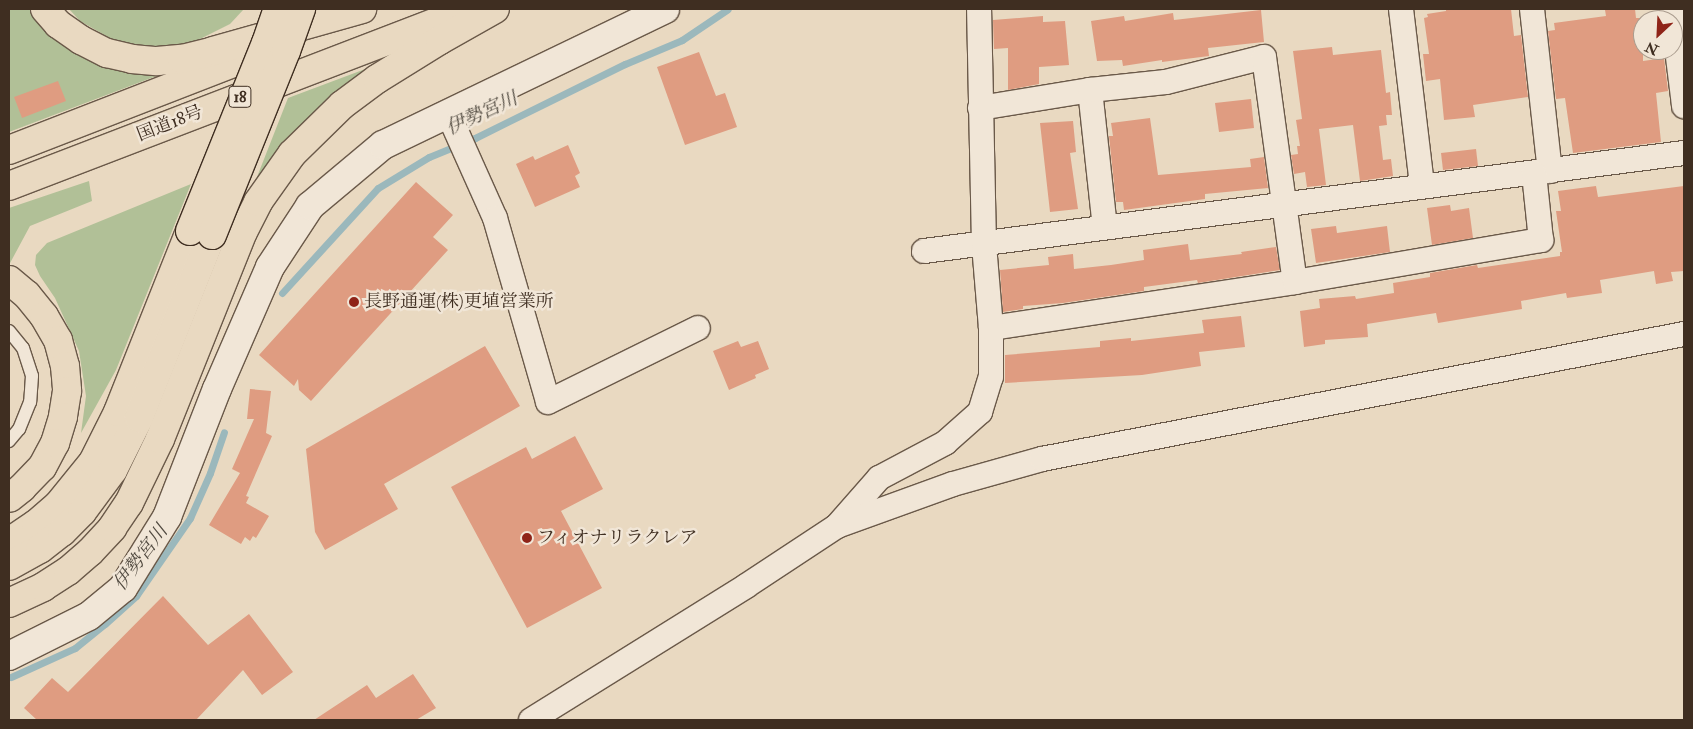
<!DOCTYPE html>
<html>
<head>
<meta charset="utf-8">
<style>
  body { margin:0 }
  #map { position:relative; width:1693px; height:729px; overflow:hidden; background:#e9d9c1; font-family:"IM FELL Double Pica","Noto Serif JP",serif }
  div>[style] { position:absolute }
  .green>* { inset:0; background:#b1c097 }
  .stream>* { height:7px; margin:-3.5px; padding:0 3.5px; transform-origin:3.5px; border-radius:3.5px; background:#9bb8bc }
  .building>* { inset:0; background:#df9c81 }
  .roads { filter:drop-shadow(1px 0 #6a5949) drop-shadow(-1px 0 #6a5949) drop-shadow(0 1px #6a5949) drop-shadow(0 -1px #6a5949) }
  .service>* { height:12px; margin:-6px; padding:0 6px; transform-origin:6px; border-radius:6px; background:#f1e6d7 }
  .minor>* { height:24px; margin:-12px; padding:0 12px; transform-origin:12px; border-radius:12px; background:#f1e6d7 }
  .tertiary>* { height:28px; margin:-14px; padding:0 14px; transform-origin:14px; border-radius:14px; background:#f1e6d7 }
  .trunk>* { height:28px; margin:-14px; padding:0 14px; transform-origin:14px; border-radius:14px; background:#e9d9c1 }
  .motorway>* { height:28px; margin:-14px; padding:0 14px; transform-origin:14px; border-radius:14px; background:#e9d9c1 }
  .bridges { filter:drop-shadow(1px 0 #3f2e21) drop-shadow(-1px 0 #3f2e21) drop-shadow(0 1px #3f2e21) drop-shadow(0 -1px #3f2e21) }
  .motorway-bridge>* { height:28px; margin:-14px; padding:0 14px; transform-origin:14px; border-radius:14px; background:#e9d9c1 }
  .dots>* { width:14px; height:14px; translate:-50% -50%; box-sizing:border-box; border:2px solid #f1e6d7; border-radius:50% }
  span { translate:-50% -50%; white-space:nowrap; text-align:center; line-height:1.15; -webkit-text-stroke:5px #f1e6d7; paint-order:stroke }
  .shield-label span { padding:1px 4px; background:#f1e6d7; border:1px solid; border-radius:4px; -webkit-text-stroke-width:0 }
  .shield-label { font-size:16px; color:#3f2e21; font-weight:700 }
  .street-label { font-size:18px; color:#3f2e21 }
  .poi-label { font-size:18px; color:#3f2e21 }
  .left { translate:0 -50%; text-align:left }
  .water-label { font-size:19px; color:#514a40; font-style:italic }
  .frame { position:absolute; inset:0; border:10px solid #3f2e21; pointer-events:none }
  .north { position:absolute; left:1633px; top:10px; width:50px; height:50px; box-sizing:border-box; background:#f1e6d7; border:1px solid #aa9c8e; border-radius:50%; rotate:205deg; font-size:14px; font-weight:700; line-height:20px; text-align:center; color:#3f2e21 }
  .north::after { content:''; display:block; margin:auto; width:18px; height:22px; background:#8f2418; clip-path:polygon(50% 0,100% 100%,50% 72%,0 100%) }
</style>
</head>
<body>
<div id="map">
  <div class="green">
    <div style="clip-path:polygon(9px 9px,35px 9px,167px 72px,9px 132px)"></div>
    <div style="clip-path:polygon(69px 9px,244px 9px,230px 24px,194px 42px,155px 48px,115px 41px,80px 21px)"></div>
    <div style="clip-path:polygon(368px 68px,300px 127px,255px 182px,288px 98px)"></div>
    <div style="clip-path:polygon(89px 181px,92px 201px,30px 226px,9px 265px,9px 208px)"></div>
    <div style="clip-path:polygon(191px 184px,116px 370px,81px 433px,86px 396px,79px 351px,55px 298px,40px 276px,35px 265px,36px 255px,47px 243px)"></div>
  </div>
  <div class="stream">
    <div style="left:282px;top:293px;width:142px;rotate:-47.6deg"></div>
    <div style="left:378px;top:188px;width:60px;rotate:-31.3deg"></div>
    <div style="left:429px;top:157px;width:50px;rotate:-22.4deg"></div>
    <div style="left:475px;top:138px;width:167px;rotate:-26.3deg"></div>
    <div style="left:625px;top:64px;width:62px;rotate:-22.8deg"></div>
    <div style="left:682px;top:40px;width:55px;rotate:-34deg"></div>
    <div style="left:11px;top:677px;width:70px;rotate:-24.4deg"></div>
    <div style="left:75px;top:648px;width:38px;rotate:-39deg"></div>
    <div style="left:105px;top:624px;width:42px;rotate:-42.1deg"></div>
    <div style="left:136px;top:596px;width:95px;rotate:-55.3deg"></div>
    <div style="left:190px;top:518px;width:49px;rotate:-66deg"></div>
    <div style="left:210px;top:473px;width:43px;rotate:-71.1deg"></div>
  </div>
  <div class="building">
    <div style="clip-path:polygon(1446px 9px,1511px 9px,1514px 36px,1521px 35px,1528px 97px,1473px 105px,1475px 117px,1444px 120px,1440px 79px,1426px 81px,1423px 54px,1429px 54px,1424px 18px,1428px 17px,1427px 14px,1446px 11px)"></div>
    <div style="clip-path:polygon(1635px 9px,1636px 18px,1643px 18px,1643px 61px,1664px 58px,1668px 91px,1656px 93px,1661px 142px,1573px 153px,1565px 98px,1556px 99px,1548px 31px,1555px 30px,1554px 23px,1606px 16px,1605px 10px)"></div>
    <div style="clip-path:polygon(1261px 10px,1264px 42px,1208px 48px,1209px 56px,1162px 62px,1162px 60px,1123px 66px,1122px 60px,1097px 61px,1091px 21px,1124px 16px,1125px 21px,1173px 13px,1174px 20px)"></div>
    <div style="clip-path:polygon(1043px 16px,1043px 22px,1065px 21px,1069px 65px,1039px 67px,1039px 84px,1008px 90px,1008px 48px,994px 49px,993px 20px)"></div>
    <div style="clip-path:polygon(1332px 47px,1333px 55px,1381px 50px,1386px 93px,1390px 92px,1392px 115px,1386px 115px,1387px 125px,1379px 126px,1383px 160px,1391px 159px,1393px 176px,1360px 181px,1353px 125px,1319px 129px,1326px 185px,1307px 187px,1305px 172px,1294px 174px,1291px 155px,1298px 154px,1297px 146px,1300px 146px,1296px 120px,1302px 119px,1293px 51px)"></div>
    <div style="clip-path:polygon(699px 52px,716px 96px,725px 93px,737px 127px,685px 145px,657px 67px)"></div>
    <div style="clip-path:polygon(58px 81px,66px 101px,22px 118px,14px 97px)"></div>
    <div style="clip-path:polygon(1251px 99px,1254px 128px,1219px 132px,1215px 103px)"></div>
    <div style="clip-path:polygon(1150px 118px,1158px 175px,1251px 167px,1250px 159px,1264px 157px,1268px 188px,1205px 194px,1205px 199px,1124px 210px,1123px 202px,1116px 202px,1109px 136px,1113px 136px,1111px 123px)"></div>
    <div style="clip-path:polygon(1073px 121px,1076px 152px,1070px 153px,1078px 209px,1050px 212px,1040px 123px)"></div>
    <div style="clip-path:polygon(568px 145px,580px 173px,575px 176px,580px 187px,535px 207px,516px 164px,533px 156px,535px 160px)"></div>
    <div style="clip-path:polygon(1476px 149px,1478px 166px,1443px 170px,1441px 153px)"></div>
    <div style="clip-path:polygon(416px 182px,453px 215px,433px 237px,448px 250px,311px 401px,299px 390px,298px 379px,294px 386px,259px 355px)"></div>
    <div style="clip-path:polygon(1596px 186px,1598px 197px,1684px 186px,1684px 271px,1671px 272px,1673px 281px,1656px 284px,1654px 271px,1600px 280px,1602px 293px,1567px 298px,1566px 293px,1521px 301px,1522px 309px,1438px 323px,1436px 313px,1367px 324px,1368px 337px,1325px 340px,1325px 344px,1304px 347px,1300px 311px,1320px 308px,1319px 299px,1355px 296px,1356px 299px,1394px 293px,1393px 283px,1430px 277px,1430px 273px,1477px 265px,1478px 268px,1560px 256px,1560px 252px,1562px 252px,1556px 211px,1561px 211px,1558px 191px)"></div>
    <div style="clip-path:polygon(1450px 205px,1451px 211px,1469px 208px,1473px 238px,1432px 245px,1427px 208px)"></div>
    <div style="clip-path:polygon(1336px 226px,1337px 233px,1387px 226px,1390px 252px,1316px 263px,1311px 229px)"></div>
    <div style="clip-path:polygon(1188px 244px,1190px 260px,1242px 254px,1241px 252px,1276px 247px,1280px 270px,1198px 283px,1197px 280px,1144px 287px,1144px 291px,1063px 303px,1023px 306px,1023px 309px,1003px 312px,1000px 270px,1049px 265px,1048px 257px,1073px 254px,1074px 269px,1111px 265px,1144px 260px,1143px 250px)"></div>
    <div style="clip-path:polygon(1241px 316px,1245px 347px,1199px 352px,1201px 366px,1142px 375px,1005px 383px,1005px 355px,1100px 347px,1100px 341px,1131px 338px,1131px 341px,1204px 333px,1202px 320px)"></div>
    <div style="clip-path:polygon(738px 341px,741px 347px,758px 341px,769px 369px,755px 375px,756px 378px,729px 390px,713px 351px)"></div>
    <div style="clip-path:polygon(485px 346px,520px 406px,384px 484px,398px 509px,325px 550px,315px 532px,306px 449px)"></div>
    <div style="clip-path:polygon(250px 389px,271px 391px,266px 433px,272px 436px,246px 496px,249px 497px,246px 503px,269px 516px,256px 538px,253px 536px,250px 541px,245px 537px,241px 544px,209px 525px,240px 473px,232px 469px,254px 419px,247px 419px)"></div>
    <div style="clip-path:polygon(575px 436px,603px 489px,561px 511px,602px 588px,527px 628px,451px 487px,526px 447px,532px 459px)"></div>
    <div style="clip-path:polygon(163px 596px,208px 645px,249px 614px,293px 672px,262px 695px,243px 670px,196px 720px,37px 720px,24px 708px,52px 678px,68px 692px)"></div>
    <div style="clip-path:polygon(413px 674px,436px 708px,416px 720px,314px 720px,367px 685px,376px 698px)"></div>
  </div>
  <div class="roads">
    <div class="service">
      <div style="left:9px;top:331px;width:22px;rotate:51deg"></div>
      <div style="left:23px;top:348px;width:29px;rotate:72deg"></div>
      <div style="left:32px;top:376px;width:26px;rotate:94deg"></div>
      <div style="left:30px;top:402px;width:29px;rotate:112deg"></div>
      <div style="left:19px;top:429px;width:16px;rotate:130deg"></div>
    </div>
    <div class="minor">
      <div style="left:1401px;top:9px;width:178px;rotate:83.2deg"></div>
      <div style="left:1532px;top:9px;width:163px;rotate:83.7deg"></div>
      <div style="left:1672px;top:9px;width:98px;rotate:82.9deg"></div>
      <div style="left:1090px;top:90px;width:138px;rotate:83.8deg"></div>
      <div style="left:980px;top:108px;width:111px;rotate:-9.3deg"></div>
      <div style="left:1090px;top:90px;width:76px;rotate:-6deg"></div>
      <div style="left:1166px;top:82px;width:101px;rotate:-14.3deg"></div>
      <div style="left:1264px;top:57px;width:227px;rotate:82.2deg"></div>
      <div style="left:448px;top:113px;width:115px;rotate:65.9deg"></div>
      <div style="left:495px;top:218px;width:191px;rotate:73.9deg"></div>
      <div style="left:548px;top:402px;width:167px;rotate:-26.3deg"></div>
      <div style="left:924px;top:251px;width:766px;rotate:-7.35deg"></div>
      <div style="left:991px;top:328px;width:307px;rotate:-8.6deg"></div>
      <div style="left:1295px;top:282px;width:250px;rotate:-9.7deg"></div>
      <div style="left:1541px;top:240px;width:67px;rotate:-96deg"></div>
      <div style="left:837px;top:526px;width:64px;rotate:-48.8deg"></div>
      <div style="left:879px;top:478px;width:75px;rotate:-27.9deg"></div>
      <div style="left:945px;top:443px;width:47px;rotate:-41.5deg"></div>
      <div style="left:980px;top:412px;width:37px;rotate:-73deg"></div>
      <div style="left:991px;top:377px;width:49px;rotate:-90deg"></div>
      <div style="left:991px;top:328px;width:83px;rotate:-94.8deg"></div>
      <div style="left:984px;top:245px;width:236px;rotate:-91.2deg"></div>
      <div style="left:531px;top:720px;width:253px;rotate:-31.9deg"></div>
      <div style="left:746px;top:586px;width:109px;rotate:-33.4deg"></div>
      <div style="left:837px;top:526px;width:123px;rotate:-19.9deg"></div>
      <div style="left:953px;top:484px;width:92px;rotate:-15.7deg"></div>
      <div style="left:1042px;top:459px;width:654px;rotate:-11.02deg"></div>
    </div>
    <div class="tertiary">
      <div style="left:9px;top:656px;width:89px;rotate:-26.6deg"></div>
      <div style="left:89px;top:616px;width:44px;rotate:-39.5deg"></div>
      <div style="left:123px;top:588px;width:84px;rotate:-58.2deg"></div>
      <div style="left:167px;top:517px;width:137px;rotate:-68.7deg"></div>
      <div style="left:217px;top:389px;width:133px;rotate:-66.5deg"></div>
      <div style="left:270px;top:267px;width:73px;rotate:-56.7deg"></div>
      <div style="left:310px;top:206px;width:95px;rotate:-39.9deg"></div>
      <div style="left:383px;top:145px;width:313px;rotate:-25.7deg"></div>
    </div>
    <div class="trunk">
      <div style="left:9px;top:150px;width:291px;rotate:-21.2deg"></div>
      <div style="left:9px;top:186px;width:495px;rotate:-21deg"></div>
    </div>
    <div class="motorway">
      <div style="left:45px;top:9px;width:20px;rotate:49deg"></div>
      <div style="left:58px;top:24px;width:28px;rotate:35deg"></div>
      <div style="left:81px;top:40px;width:29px;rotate:27deg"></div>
      <div style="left:107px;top:53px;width:26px;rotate:13deg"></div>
      <div style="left:132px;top:59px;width:25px;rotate:5deg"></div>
      <div style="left:157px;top:61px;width:25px;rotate:-5deg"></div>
      <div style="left:182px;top:59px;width:32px;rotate:-14deg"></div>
      <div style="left:213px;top:51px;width:155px;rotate:-15.7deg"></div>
      <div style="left:9px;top:280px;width:23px;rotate:40deg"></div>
      <div style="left:27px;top:295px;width:27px;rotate:51deg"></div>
      <div style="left:44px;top:316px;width:28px;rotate:60deg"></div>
      <div style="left:58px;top:340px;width:27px;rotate:75deg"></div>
      <div style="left:65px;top:366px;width:25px;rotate:85deg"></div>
      <div style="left:67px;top:391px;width:26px;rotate:99deg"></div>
      <div style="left:63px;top:417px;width:27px;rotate:107deg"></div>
      <div style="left:55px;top:443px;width:27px;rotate:118deg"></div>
      <div style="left:42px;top:467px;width:29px;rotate:134deg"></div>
      <div style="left:22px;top:488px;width:16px;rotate:142deg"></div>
      <div style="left:9px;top:542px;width:32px;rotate:-34deg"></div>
      <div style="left:36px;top:524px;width:29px;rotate:-41deg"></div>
      <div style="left:58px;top:505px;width:55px;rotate:-50.9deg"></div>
      <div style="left:93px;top:462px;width:56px;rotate:-63.4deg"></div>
      <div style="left:118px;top:412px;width:195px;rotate:-68.3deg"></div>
      <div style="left:9px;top:566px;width:35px;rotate:-29deg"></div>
      <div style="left:40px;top:549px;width:28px;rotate:-38deg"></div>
      <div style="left:62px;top:532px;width:28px;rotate:-45deg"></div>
      <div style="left:82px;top:512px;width:52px;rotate:-53.6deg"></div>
      <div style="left:113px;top:470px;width:58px;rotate:-63.4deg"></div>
      <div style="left:139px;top:418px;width:197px;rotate:-68.3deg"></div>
      <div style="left:9px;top:603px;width:38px;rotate:-25deg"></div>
      <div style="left:43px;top:587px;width:30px;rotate:-33deg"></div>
      <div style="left:68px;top:571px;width:29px;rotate:-41deg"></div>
      <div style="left:90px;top:552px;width:33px;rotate:-47deg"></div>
      <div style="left:112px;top:528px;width:30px;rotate:-56deg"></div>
      <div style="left:129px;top:503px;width:71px;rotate:-64.2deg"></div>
      <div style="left:160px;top:439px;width:223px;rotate:-68.2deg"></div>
      <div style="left:243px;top:232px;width:34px;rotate:-63deg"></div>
      <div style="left:258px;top:202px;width:59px;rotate:-54.7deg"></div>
      <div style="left:292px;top:154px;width:70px;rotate:-44.4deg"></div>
      <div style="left:342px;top:105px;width:44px;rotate:-36.6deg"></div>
      <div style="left:377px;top:79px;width:74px;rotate:-31.8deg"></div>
      <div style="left:440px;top:40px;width:63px;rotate:-29.4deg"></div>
    </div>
  </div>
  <div class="bridges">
    <div class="motorway-bridge">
      <div style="left:190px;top:231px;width:203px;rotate:-68deg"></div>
      <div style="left:266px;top:43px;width:36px;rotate:-71deg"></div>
      <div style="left:212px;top:235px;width:198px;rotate:-68.1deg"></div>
      <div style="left:286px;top:51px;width:45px;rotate:-70.3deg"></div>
    </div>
  </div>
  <div class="dots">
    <div style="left:354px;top:302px;background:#8f2418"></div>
    <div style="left:527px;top:538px;background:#8f2418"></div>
  </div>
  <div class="shield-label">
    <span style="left:240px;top:97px">18</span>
  </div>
  <div class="street-label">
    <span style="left:170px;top:124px;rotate:-21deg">国道18号</span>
  </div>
  <div class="poi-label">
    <span class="left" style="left:364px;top:302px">長野通運(株)更埴営業所</span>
    <span class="left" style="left:537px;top:538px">フィオナリラクレア</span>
  </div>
  <div class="water-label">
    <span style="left:482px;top:114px;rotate:-25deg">伊勢宮川</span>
    <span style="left:141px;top:558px;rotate:-53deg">伊勢宮川</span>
  </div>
  <div class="frame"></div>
  <div class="north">N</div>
</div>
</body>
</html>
